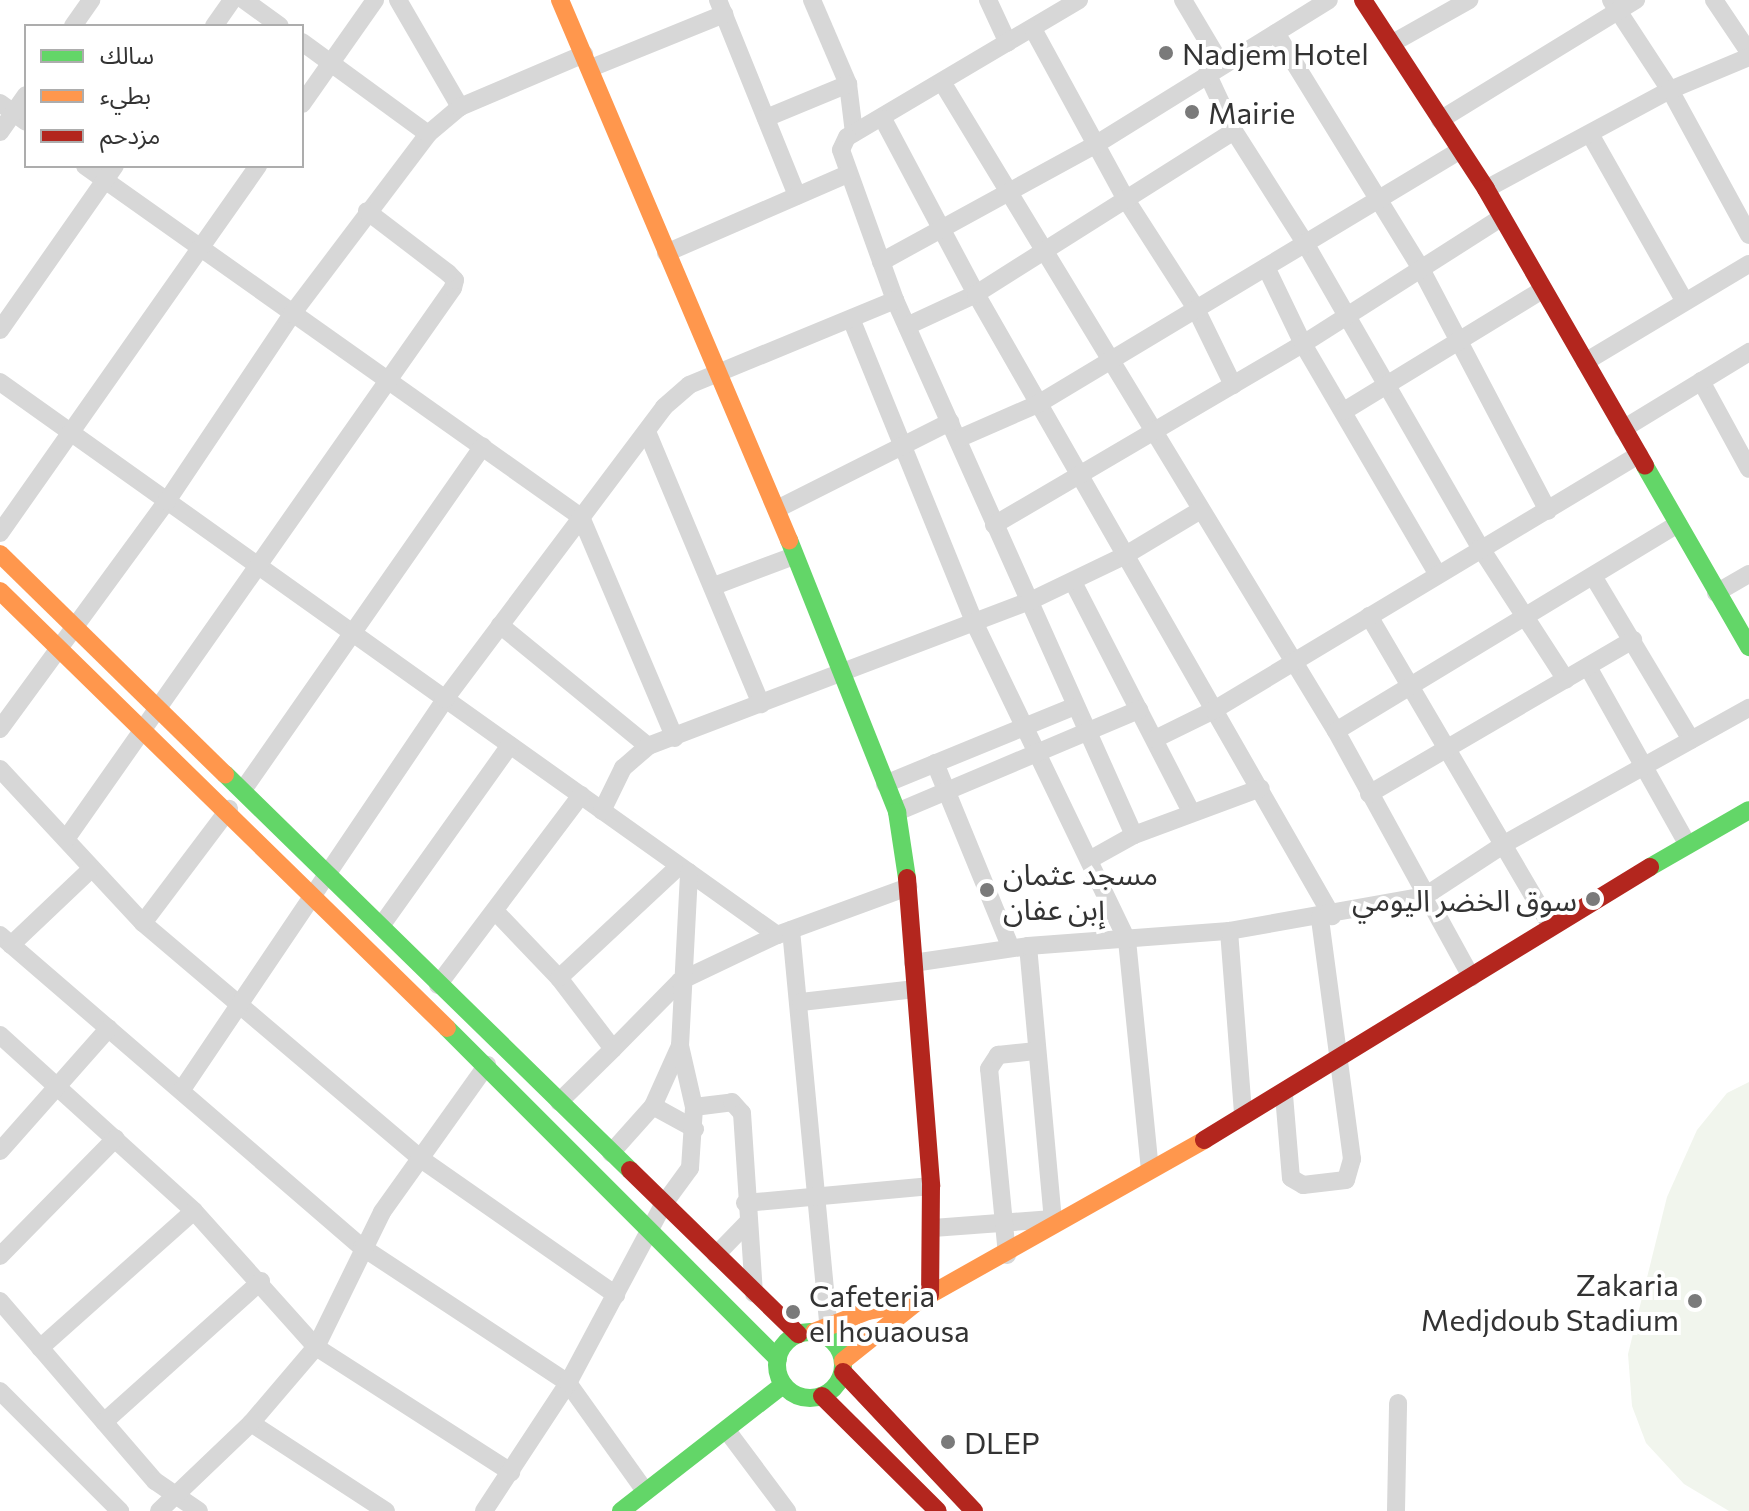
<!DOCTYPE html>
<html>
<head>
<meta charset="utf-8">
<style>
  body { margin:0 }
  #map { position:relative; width:1749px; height:1511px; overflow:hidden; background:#fff; font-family:Commissioner,"Noto Sans Arabic",sans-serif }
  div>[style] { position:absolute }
  .green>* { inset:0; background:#f1f5ed }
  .street>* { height:18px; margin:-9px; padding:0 9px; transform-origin:9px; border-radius:9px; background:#d7d7d7 }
  .fast>* { height:18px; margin:-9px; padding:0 9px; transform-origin:9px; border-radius:9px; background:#63d668 }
  .fast>.ring { margin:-9px; padding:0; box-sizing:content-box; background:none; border:18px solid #63d668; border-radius:50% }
  .slow>* { height:18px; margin:-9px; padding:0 9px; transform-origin:9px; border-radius:9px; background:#ff974d }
  .jam>* { height:18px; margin:-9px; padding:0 9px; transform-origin:9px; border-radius:9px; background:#b3261e }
  .dots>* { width:22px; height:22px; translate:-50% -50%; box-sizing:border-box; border:4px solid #fff; border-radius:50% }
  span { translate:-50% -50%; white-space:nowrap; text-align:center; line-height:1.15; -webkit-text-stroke:8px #fff; paint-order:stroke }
  .poi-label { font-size:30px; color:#333 }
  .left { translate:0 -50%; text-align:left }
  .right { translate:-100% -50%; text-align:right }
  .legend { position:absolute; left:24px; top:24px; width:280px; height:144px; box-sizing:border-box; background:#fff; border:2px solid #adadad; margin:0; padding:10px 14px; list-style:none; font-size:24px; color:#333 }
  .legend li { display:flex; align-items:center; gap:16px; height:40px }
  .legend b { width:40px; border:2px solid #adadad }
</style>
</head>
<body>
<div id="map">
  <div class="green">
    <div style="clip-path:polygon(1749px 1082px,1749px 1511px,1729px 1511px,1684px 1484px,1646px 1443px,1632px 1406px,1628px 1354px,1667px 1197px,1697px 1130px,1727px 1093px)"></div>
  </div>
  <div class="street">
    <div style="left:244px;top:0;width:44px;rotate:35.8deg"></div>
    <div style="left:398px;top:0;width:124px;rotate:59.9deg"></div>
    <div style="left:718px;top:0;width:211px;rotate:68deg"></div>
    <div style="left:812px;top:0;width:91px;rotate:66.8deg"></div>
    <div style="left:848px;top:84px;width:49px;rotate:83deg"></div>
    <div style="left:988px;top:0;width:47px;rotate:65.1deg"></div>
    <div style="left:1079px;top:0;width:269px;rotate:149.4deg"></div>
    <div style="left:847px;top:137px;width:14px;rotate:115deg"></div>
    <div style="left:841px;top:150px;width:159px;rotate:70.2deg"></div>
    <div style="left:895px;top:300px;width:586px;rotate:65.93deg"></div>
    <div style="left:1183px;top:0;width:74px;rotate:59.3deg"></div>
    <div style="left:1611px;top:0;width:108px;rotate:56.8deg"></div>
    <div style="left:1670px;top:90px;width:165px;rotate:61.4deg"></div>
    <div style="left:1714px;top:0;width:63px;rotate:56.1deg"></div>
    <div style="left:73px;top:26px;width:32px;rotate:-55deg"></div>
    <div style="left:214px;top:26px;width:32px;rotate:-55deg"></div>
    <div style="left:1033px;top:29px;width:192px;rotate:61.4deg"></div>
    <div style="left:1125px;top:198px;width:130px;rotate:57.3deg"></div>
    <div style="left:1195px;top:307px;width:87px;rotate:64deg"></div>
    <div style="left:1276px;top:33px;width:277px;rotate:58.4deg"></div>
    <div style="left:1421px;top:269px;width:273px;rotate:62.3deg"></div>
    <div style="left:302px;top:42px;width:156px;rotate:36.1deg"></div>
    <div style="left:1391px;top:44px;width:90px;rotate:-29.4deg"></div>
    <div style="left:591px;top:68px;width:144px;rotate:-22.1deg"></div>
    <div style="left:1207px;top:73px;width:64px;rotate:65deg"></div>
    <div style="left:1234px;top:131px;width:133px;rotate:57.6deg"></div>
    <div style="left:1305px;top:243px;width:351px;rotate:60.1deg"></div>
    <div style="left:1480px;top:547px;width:158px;rotate:57.1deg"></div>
    <div style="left:942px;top:82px;width:759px;rotate:58.74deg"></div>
    <div style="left:1336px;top:731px;width:281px;rotate:61.2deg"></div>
    <div style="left:0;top:103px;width:32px;rotate:36deg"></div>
    <div style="left:302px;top:104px;width:127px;rotate:-54.9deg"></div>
    <div style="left:766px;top:118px;width:89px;rotate:-22.5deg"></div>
    <div style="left:883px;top:119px;width:198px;rotate:62deg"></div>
    <div style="left:976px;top:294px;width:717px;rotate:60.22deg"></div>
    <div style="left:1440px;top:120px;width:230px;rotate:-31.5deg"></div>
    <div style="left:0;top:132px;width:45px;rotate:-54.9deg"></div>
    <div style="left:1590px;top:134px;width:191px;rotate:60.5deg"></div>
    <div style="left:85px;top:166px;width:608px;rotate:35.29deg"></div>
    <div style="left:581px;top:517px;width:240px;rotate:67deg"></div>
    <div style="left:1486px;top:189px;width:209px;rotate:-28.3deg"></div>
    <div style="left:1670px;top:90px;width:86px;rotate:-22.7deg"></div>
    <div style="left:666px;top:253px;width:198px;rotate:-23.5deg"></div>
    <div style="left:881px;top:262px;width:244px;rotate:-28.7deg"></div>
    <div style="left:1095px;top:145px;width:275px;rotate:-31.8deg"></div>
    <div style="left:1266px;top:267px;width:85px;rotate:64.3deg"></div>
    <div style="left:1303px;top:344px;width:265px;rotate:59.7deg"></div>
    <div style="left:852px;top:321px;width:325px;rotate:67.9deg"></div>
    <div style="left:974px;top:622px;width:353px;rotate:64.3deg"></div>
    <div style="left:1127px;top:940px;width:230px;rotate:84.3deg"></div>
    <div style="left:907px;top:326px;width:76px;rotate:-24.9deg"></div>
    <div style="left:976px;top:294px;width:305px;rotate:-32.3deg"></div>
    <div style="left:0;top:330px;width:200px;rotate:-55deg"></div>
    <div style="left:1585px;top:362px;width:191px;rotate:-30.9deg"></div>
    <div style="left:1701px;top:381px;width:100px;rotate:61.4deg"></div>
    <div style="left:0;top:382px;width:954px;rotate:35.44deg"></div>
    <div style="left:1344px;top:411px;width:232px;rotate:-31.4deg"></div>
    <div style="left:1623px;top:429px;width:148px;rotate:-31.4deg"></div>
    <div style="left:648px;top:434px;width:293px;rotate:67.3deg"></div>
    <div style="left:960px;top:438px;width:85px;rotate:-23.6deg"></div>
    <div style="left:1038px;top:404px;width:493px;rotate:-31deg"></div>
    <div style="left:777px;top:509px;width:194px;rotate:-26.7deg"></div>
    <div style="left:994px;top:525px;width:358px;rotate:-30.4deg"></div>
    <div style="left:1303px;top:344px;width:236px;rotate:-32.5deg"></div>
    <div style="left:0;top:533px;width:449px;rotate:-54.9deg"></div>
    <div style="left:1593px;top:576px;width:191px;rotate:59.1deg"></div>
    <div style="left:1073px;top:582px;width:259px;rotate:62.8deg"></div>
    <div style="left:714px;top:586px;width:85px;rotate:-20.6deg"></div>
    <div style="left:1716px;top:593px;width:38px;rotate:-30deg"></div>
    <div style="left:1369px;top:616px;width:358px;rotate:59.6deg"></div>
    <div style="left:500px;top:625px;width:191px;rotate:39.3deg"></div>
    <div style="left:1588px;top:667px;width:204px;rotate:60.7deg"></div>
    <div style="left:0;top:729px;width:283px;rotate:-53.8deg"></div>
    <div style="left:167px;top:501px;width:225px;rotate:-56.2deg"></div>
    <div style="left:292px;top:314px;width:226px;rotate:-52.9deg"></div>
    <div style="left:428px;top:134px;width:42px;rotate:-40.2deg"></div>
    <div style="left:460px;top:107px;width:135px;rotate:-23.1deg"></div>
    <div style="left:1336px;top:731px;width:400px;rotate:-31.2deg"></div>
    <div style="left:1155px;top:739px;width:66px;rotate:-26.2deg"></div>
    <div style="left:1214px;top:710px;width:496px;rotate:-31deg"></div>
    <div style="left:935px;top:763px;width:200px;rotate:67.7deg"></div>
    <div style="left:0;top:769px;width:210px;rotate:47.1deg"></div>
    <div style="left:143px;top:923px;width:365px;rotate:40.3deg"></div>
    <div style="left:421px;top:1159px;width:238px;rotate:34.9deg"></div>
    <div style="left:885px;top:784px;width:203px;rotate:-22.3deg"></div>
    <div style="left:243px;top:790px;width:419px;rotate:-55.1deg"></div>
    <div style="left:1369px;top:794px;width:306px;rotate:-30.3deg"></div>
    <div style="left:602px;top:811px;width:48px;rotate:-64deg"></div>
    <div style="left:623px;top:768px;width:33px;rotate:-41deg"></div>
    <div style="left:648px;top:746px;width:406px;rotate:-20.8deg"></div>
    <div style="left:1028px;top:602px;width:106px;rotate:-25.6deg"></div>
    <div style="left:1124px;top:556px;width:87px;rotate:-31deg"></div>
    <div style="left:897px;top:812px;width:263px;rotate:-22.9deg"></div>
    <div style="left:66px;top:839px;width:673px;rotate:-54.92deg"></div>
    <div style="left:453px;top:288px;width:8px;rotate:-76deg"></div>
    <div style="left:455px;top:280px;width:10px;rotate:-135deg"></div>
    <div style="left:448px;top:273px;width:102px;rotate:-142.6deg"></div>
    <div style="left:1091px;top:859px;width:49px;rotate:-29.2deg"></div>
    <div style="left:1134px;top:835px;width:135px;rotate:-20.3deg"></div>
    <div style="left:495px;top:911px;width:93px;rotate:46.3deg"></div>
    <div style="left:559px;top:978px;width:89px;rotate:52.7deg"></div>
    <div style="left:613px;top:1049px;width:95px;rotate:-45.4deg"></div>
    <div style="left:680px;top:981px;width:107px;rotate:-25.4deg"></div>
    <div style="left:777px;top:935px;width:140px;rotate:-20.1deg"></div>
    <div style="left:143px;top:923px;width:143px;rotate:-53deg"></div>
    <div style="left:381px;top:926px;width:222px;rotate:-54.5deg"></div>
    <div style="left:791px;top:930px;width:395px;rotate:84.6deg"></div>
    <div style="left:1229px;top:931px;width:185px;rotate:85.6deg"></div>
    <div style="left:0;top:935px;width:478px;rotate:40.8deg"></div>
    <div style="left:362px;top:1247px;width:247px;rotate:33.4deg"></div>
    <div style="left:568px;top:1383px;width:133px;rotate:54.5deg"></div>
    <div style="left:11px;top:945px;width:109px;rotate:-43.5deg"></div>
    <div style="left:1028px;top:946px;width:274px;rotate:84.8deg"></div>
    <div style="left:913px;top:963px;width:116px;rotate:-8.4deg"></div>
    <div style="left:1028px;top:946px;width:202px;rotate:-4.3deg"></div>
    <div style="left:1229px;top:931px;width:199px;rotate:-10.1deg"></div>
    <div style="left:1425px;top:896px;width:97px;rotate:-33.2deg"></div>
    <div style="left:1506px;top:843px;width:278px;rotate:-29.1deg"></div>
    <div style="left:559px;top:978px;width:164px;rotate:-43deg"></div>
    <div style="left:438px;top:985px;width:238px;rotate:-53deg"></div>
    <div style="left:801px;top:1002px;width:115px;rotate:-6.5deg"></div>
    <div style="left:0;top:1035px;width:262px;rotate:42.2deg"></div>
    <div style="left:194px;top:1211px;width:183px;rotate:48.1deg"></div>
    <div style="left:316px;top:1347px;width:232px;rotate:32.7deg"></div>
    <div style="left:183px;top:1088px;width:469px;rotate:-56deg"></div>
    <div style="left:445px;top:699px;width:365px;rotate:-53.1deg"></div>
    <div style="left:664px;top:407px;width:33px;rotate:-41deg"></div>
    <div style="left:689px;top:385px;width:223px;rotate:-22.4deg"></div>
    <div style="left:1284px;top:1095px;width:83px;rotate:85.2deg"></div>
    <div style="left:1291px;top:1178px;width:14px;rotate:30deg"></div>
    <div style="left:1303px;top:1185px;width:43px;rotate:-6.6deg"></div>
    <div style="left:1346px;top:1180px;width:22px;rotate:-74deg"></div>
    <div style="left:1352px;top:1159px;width:243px;rotate:-97.6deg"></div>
    <div style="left:559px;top:1102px;width:76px;rotate:-44.5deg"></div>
    <div style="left:653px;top:1106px;width:48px;rotate:28.7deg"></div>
    <div style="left:694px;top:1107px;width:38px;rotate:-7deg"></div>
    <div style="left:732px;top:1102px;width:15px;rotate:48deg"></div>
    <div style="left:742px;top:1113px;width:181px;rotate:86.2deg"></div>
    <div style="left:0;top:1151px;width:164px;rotate:-48.5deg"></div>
    <div style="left:611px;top:1153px;width:63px;rotate:-48.2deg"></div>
    <div style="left:653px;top:1106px;width:66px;rotate:-65.8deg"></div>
    <div style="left:745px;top:1203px;width:187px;rotate:-5.2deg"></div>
    <div style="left:933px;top:1228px;width:120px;rotate:-4.3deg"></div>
    <div style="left:1053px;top:1219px;width:4px;rotate:63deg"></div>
    <div style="left:716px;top:1255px;width:45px;rotate:-45.9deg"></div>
    <div style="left:1007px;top:1255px;width:187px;rotate:-95.5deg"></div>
    <div style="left:989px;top:1069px;width:17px;rotate:-57deg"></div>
    <div style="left:998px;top:1055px;width:39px;rotate:-6deg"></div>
    <div style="left:0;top:1256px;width:165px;rotate:-45.5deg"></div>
    <div style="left:0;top:1301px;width:238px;rotate:49.3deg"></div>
    <div style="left:155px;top:1481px;width:53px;rotate:34.3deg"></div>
    <div style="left:40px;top:1348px;width:206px;rotate:-41.7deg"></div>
    <div style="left:0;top:1391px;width:170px;rotate:45deg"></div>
    <div style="left:104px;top:1422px;width:211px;rotate:-41.9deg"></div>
    <div style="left:251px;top:1423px;width:161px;rotate:33.1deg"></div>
    <div style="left:728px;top:1432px;width:99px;rotate:53.2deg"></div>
    <div style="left:159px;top:1511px;width:127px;rotate:-43.7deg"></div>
    <div style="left:251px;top:1423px;width:100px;rotate:-49.5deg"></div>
    <div style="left:316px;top:1347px;width:150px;rotate:-63.9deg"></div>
    <div style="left:382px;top:1212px;width:181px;rotate:-54.5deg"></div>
    <div style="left:484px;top:1511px;width:153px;rotate:-56.7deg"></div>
    <div style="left:568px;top:1383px;width:202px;rotate:-61.9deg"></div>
    <div style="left:663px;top:1205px;width:46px;rotate:-53.9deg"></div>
    <div style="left:690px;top:1168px;width:61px;rotate:-86.2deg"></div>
    <div style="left:694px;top:1107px;width:63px;rotate:-102.9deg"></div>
    <div style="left:680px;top:1046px;width:174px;rotate:-87deg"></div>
    <div style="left:1396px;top:1511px;width:108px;rotate:-88.9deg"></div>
  </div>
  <div class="fast">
    <div style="left:1645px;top:466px;width:209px;rotate:60.1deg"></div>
    <div style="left:789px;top:540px;width:293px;rotate:68.3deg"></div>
    <div style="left:897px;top:812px;width:67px;rotate:81.4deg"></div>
    <div style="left:225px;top:774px;width:566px;rotate:44.36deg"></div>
    <div style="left:1650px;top:867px;width:114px;rotate:-29.9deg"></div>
    <div style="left:447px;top:1028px;width:468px;rotate:45deg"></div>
    <div class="ring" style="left:777px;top:1332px;width:48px;height:48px"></div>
    <div style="left:621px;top:1511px;width:205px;rotate:-37.9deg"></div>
  </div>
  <div class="slow">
    <div style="left:560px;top:0;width:587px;rotate:67.02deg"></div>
    <div style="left:0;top:554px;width:315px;rotate:44.4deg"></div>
    <div style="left:0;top:591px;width:625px;rotate:44.35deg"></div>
    <div style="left:814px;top:1332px;width:58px;rotate:-21.3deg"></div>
    <div style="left:868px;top:1311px;width:46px;rotate:-10.1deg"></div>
    <div style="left:843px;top:1361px;width:95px;rotate:-38.6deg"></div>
    <div style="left:917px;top:1302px;width:330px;rotate:-29.4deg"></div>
  </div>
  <div class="jam">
    <div style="left:1363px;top:0;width:225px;rotate:56.9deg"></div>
    <div style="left:1486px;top:189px;width:319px;rotate:60.1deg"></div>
    <div style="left:907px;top:878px;width:309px;rotate:85.5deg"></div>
    <div style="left:931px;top:1186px;width:109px;rotate:90.5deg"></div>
    <div style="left:1204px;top:1140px;width:523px;rotate:-31.47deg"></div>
    <div style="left:630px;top:1170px;width:235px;rotate:44.3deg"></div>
    <div style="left:843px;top:1372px;width:191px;rotate:46.7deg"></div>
    <div style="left:822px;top:1396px;width:163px;rotate:44.8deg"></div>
  </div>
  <div class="dots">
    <div style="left:1166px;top:53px;background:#7a7a7a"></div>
    <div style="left:1192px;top:112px;background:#7a7a7a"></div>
    <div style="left:987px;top:890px;background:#7a7a7a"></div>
    <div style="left:1593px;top:899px;background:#7a7a7a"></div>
    <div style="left:1695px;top:1301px;background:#7a7a7a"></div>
    <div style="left:793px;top:1312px;background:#7a7a7a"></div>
    <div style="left:948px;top:1442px;background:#7a7a7a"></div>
  </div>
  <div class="poi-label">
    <span class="left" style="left:1182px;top:53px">Nadjem Hotel</span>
    <span class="left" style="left:1208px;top:112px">Mairie</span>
    <span class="left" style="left:1003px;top:890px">مسجد عثمان<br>إبن عفان</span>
    <span class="right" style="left:1577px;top:899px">سوق الخضر اليومي</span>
    <span class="right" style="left:1679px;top:1301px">Zakaria<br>Medjdoub Stadium</span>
    <span class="left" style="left:809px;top:1312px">Cafeteria<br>el houaousa</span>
    <span class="left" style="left:964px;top:1442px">DLEP</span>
  </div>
  <ul class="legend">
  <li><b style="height:10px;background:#63d668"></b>سالك</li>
  <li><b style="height:10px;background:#ff974d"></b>بطيء</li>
  <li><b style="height:10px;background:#b3261e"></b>مزدحم</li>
  </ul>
</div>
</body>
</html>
